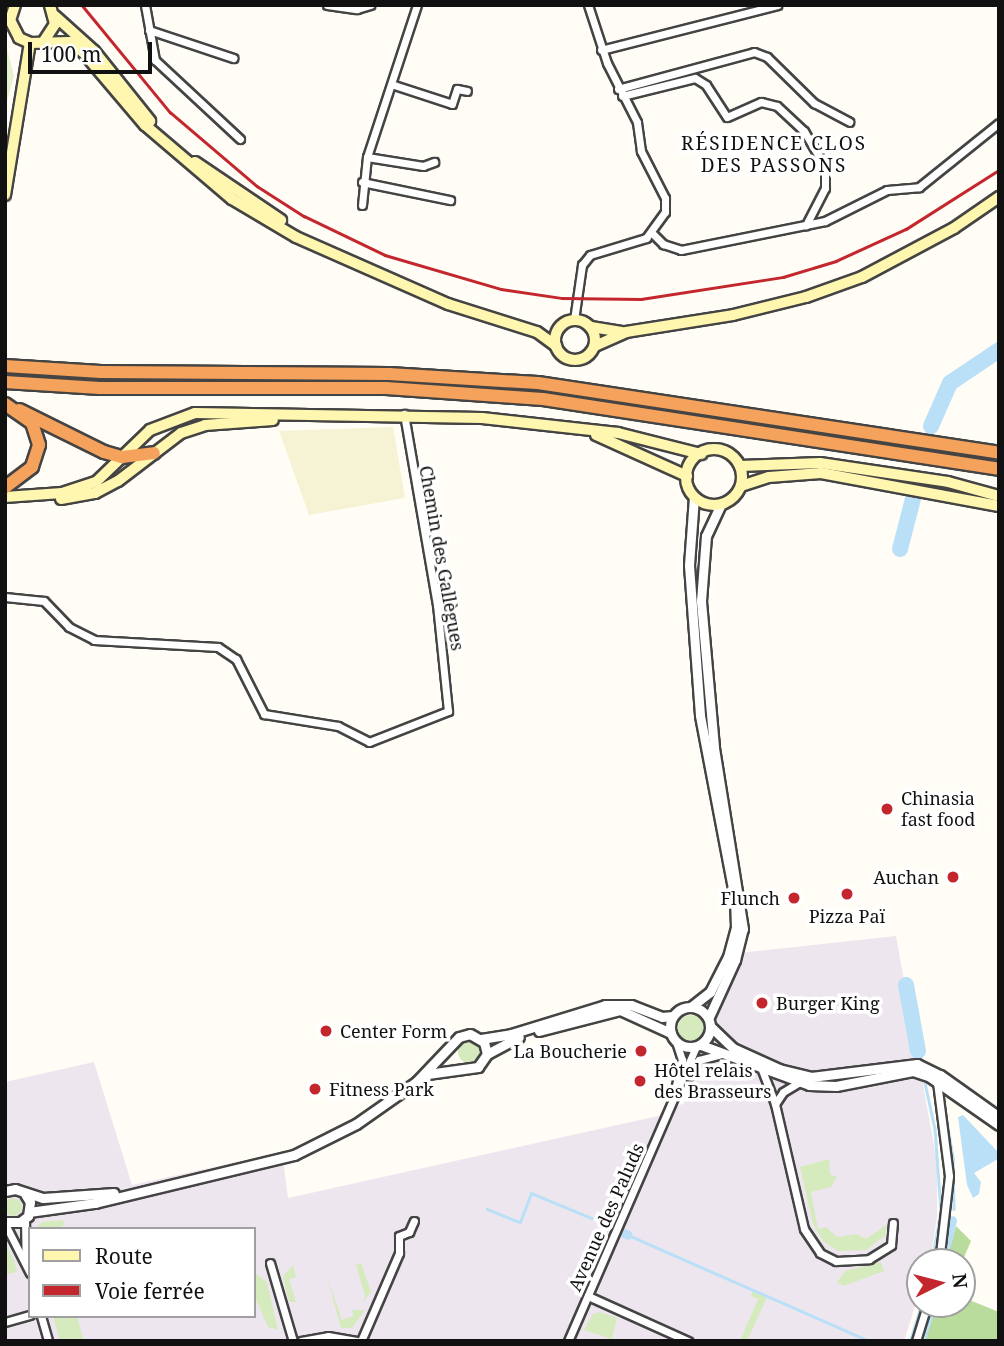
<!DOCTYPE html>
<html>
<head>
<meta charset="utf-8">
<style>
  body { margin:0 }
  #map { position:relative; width:1004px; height:1346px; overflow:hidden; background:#fffdf5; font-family:"Noto Serif",serif }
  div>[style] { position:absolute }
  .industrial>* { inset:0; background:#eee6ef }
  .farmland>* { inset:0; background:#f6f3d4 }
  .green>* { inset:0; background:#d5ebbd }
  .round { border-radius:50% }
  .forest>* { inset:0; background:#b9dc9c }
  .pitch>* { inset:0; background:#e6f2cf }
  .water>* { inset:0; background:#b9e0f7 }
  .stream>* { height:2.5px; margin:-1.25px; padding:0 1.25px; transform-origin:1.25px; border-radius:1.25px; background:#b9e0f7 }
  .canal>* { height:9px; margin:-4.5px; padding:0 4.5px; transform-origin:4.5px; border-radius:4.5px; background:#b9e0f7 }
  .river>* { height:16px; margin:-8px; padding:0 8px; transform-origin:8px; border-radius:8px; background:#b9e0f7 }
  .roads { filter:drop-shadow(2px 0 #444) drop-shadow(-2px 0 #444) drop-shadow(0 2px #444) drop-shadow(0 -2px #444) }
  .minor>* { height:7px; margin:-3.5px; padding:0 3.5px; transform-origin:3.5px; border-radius:3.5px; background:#fff }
  .tertiary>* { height:9px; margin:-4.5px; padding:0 4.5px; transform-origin:4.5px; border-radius:4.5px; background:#fff }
  .tertiary>.ring { margin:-4.5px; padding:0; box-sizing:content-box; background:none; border:9px solid #fff; border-radius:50% }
  .secondary>* { height:10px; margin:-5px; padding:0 5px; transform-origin:5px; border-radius:5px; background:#fff6b0 }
  .secondary>.ring { margin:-5px; padding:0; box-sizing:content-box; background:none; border:10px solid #fff6b0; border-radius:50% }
  .motorway>* { height:12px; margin:-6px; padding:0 6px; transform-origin:6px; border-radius:6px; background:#f5a25d }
  .rail>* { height:2.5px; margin:-1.25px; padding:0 1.25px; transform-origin:1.25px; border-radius:1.25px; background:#c4262e }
  .dots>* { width:19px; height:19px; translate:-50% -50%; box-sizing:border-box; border:4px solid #fff; border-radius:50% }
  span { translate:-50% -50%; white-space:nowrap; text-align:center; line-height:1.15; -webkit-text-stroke:7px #fff; paint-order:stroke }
  .street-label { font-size:18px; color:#111 }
  .poi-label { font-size:18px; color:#111 }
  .left { translate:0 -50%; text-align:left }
  .right { translate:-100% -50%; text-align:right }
  .neighbourhood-label { font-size:19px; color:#111; letter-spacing:2px }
  .frame { position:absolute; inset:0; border:7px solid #111; pointer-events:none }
  .legend { position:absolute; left:28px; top:1227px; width:228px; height:91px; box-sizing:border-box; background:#fff; border:2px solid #a0a0a0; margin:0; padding:9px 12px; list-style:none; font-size:21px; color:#111 }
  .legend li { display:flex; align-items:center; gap:14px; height:35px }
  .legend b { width:35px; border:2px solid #a0a0a0 }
  .north { position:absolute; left:906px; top:1248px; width:70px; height:70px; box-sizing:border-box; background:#fff; border:2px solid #a0a0a0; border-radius:50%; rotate:84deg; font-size:19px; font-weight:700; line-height:28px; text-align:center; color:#111 }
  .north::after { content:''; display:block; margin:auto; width:24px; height:32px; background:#c4262e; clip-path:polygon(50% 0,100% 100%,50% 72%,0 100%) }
  .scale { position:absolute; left:28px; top:42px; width:124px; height:32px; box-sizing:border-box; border:4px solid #111; border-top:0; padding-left:9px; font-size:21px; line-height:24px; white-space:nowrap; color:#111; -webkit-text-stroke:5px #fff; paint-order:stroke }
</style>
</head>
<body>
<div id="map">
  <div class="industrial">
    <div style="clip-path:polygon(evenodd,896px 936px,937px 1162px,937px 1217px,931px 1256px,929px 1262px,920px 1262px,920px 1291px,904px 1341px,5px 1341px,5px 1082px,94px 1062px,132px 1185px,282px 1152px,288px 1198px,658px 1116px,684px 1103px,739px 953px,896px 936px,30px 1229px,254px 1229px,254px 1316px,30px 1316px,30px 1229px)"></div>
  </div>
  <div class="farmland">
    <div style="clip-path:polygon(393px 427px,405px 498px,309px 515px,279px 431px)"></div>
  </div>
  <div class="green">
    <div class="round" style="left:678px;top:1015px;width:26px;height:26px"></div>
    <div class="round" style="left:458px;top:1041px;width:22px;height:22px"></div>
    <div style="clip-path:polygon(829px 1159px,830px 1174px,837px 1177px,831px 1187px,811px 1192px,818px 1229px,826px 1227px,837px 1237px,857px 1234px,866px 1239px,886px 1225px,886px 1235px,866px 1250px,838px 1251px,823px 1241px,813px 1224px,800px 1167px)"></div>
    <div class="round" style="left:4px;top:1198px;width:18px;height:18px"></div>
    <div style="clip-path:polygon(63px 1220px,64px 1225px,57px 1229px,35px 1229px,42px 1222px)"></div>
    <div style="clip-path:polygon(5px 1242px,14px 1260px,17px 1272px,5px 1274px)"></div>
    <div style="clip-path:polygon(881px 1262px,884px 1271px,844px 1286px,837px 1282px,845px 1271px)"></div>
    <div style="clip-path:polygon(361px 1263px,371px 1292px,362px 1303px,365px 1296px,356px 1265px)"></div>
    <div style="clip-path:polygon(293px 1265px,296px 1277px,289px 1279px,296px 1302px,289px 1302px,283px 1276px)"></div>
    <div style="clip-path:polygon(254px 1272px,267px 1282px,278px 1330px,268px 1327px,254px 1295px)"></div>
    <div style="clip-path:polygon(326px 1274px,342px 1320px,353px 1316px,352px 1310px,365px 1310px,352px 1328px,341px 1328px)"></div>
    <div style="clip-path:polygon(753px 1291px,767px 1297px,747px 1341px,740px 1341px,758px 1299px,751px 1296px)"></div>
    <div style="clip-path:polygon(600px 1312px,617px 1318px,612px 1339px,584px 1330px,593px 1314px)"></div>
    <div style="clip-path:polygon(53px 1316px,77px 1316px,84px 1341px,60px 1341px)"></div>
  </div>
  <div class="forest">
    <div style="clip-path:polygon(956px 1226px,971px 1241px,962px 1262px,946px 1262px)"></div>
    <div style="clip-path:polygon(962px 1297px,999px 1312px,999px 1341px,925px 1341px,935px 1304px,962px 1304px)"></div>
  </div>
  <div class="pitch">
    <div style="clip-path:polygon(5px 41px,14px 76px,5px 108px)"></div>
  </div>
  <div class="water">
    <div style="clip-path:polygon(963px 1115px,998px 1152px,998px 1159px,974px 1173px,981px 1182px,979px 1194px,973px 1198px,967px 1185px,958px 1117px)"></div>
  </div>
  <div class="stream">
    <div style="left:925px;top:1083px;width:47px;rotate:77.7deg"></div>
    <div style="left:935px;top:1129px;width:82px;rotate:85.8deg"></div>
    <div style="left:941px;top:1211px;width:52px;rotate:100deg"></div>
    <div style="left:945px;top:1110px;width:49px;rotate:80.5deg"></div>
    <div style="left:953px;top:1158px;width:51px;rotate:88.9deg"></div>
    <div style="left:487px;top:1209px;width:35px;rotate:22deg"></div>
    <div style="left:520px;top:1222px;width:31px;rotate:-69deg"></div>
    <div style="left:531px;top:1193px;width:68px;rotate:22.4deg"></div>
    <div style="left:628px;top:1235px;width:264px;rotate:23.7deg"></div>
    <div style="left:910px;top:1341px;width:39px;rotate:-73deg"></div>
  </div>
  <div class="canal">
    <div style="left:624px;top:1233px;width:4px;rotate:27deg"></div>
    <div style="left:942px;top:1262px;width:43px;rotate:-76.6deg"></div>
    <div style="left:920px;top:1341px;width:39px;rotate:-72deg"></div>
  </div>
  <div class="river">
    <div style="left:931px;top:426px;width:47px;rotate:-66.2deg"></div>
    <div style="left:950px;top:383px;width:59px;rotate:-34deg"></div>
    <div style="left:900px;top:549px;width:56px;rotate:-75.5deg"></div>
    <div style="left:906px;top:985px;width:67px;rotate:79.7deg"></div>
  </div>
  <div class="roads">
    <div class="minor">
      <div style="left:145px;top:5px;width:56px;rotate:79.7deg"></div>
      <div style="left:155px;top:60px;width:116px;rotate:42.9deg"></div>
      <div style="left:327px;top:5px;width:30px;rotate:8deg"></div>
      <div style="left:357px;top:9px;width:14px;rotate:-17deg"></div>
      <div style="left:149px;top:30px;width:89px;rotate:18.4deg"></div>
      <div style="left:601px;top:50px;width:182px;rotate:-14.3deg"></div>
      <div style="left:394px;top:85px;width:61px;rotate:18.1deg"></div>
      <div style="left:452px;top:104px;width:16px;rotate:-72deg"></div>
      <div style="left:457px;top:89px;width:10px;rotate:11deg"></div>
      <div style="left:618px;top:89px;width:141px;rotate:-15.2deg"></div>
      <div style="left:754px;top:52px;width:14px;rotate:21deg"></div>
      <div style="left:767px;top:57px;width:66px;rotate:44.4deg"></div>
      <div style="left:814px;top:103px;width:40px;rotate:28deg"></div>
      <div style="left:622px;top:96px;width:75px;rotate:-13.9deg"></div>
      <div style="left:695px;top:78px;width:13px;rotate:32deg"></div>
      <div style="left:706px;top:85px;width:38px;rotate:57deg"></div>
      <div style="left:727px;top:117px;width:37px;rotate:-24deg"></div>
      <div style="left:761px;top:102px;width:16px;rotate:14deg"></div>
      <div style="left:777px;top:106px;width:37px;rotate:43deg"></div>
      <div style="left:804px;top:131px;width:42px;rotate:59.7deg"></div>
      <div style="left:825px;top:167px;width:21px;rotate:90deg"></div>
      <div style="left:825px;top:188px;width:42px;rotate:117.2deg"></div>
      <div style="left:367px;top:157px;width:57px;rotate:9.1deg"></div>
      <div style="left:423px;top:166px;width:12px;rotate:-20deg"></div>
      <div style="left:362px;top:182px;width:90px;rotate:11.6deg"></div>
      <div style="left:362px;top:205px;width:48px;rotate:-84.1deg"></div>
      <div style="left:367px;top:157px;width:160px;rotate:-71.8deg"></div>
      <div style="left:652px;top:233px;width:16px;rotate:45deg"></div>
      <div style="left:663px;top:244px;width:19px;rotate:18deg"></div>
      <div style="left:681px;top:250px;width:147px;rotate:-11.4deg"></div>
      <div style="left:825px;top:221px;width:69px;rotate:-26.6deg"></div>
      <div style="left:887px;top:190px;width:32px;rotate:-5deg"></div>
      <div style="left:919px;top:187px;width:102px;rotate:-38.7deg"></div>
      <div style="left:574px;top:320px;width:56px;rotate:-81.7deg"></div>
      <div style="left:582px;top:265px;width:13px;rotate:-51deg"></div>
      <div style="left:590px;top:255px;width:59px;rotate:-16.9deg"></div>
      <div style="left:646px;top:238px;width:32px;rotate:-54deg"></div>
      <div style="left:665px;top:212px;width:14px;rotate:-90deg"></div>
      <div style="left:665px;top:198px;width:53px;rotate:-117.1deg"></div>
      <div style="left:641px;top:151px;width:29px;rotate:-98deg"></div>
      <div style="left:637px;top:122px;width:66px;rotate:-117deg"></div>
      <div style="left:607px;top:63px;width:61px;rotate:-108.1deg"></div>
      <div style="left:5px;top:597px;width:39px;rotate:6deg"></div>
      <div style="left:44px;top:601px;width:36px;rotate:46deg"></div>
      <div style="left:69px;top:627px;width:28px;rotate:27deg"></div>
      <div style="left:94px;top:640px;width:124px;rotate:3.2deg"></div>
      <div style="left:218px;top:647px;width:22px;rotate:34deg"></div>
      <div style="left:236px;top:659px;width:62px;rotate:63deg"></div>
      <div style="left:264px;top:714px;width:75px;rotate:9.2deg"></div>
      <div style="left:338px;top:726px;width:35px;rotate:27deg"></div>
      <div style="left:369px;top:742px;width:85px;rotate:-21.4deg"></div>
      <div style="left:448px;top:711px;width:107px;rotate:-95.9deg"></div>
      <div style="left:437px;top:605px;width:194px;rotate:-99.8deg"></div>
      <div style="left:762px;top:1070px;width:36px;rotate:69deg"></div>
      <div style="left:775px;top:1104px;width:128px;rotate:76.9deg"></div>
      <div style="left:804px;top:1229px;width:29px;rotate:56deg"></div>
      <div style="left:820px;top:1253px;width:18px;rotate:27deg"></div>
      <div style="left:836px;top:1261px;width:33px;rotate:-3deg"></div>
      <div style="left:869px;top:1259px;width:26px;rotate:-32deg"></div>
      <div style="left:891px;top:1245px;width:22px;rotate:-85deg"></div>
      <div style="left:689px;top:1076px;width:19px;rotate:-58deg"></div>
      <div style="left:699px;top:1060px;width:24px;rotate:-15deg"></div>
      <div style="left:937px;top:1082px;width:95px;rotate:82.7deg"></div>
      <div style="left:949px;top:1176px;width:87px;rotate:96.6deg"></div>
      <div style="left:674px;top:1093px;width:34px;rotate:-76deg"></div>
      <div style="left:682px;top:1060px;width:19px;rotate:-108deg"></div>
      <div style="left:775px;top:1104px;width:14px;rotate:-56deg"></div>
      <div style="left:783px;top:1092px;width:17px;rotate:-31deg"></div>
      <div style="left:25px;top:1219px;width:39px;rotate:89deg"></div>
      <div style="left:5px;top:1224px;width:55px;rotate:63deg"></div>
      <div style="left:270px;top:1263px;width:81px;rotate:73.6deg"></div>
      <div style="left:588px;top:1296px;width:110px;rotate:24.2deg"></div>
      <div style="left:41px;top:1316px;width:26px;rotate:74deg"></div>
      <div style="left:5px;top:1322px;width:26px;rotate:-16deg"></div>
      <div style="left:301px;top:1341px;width:27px;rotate:-10deg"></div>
      <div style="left:328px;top:1336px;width:29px;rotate:10deg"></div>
      <div style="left:361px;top:1341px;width:96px;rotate:-66.6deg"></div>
      <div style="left:399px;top:1253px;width:17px;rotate:-90deg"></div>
      <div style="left:399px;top:1236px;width:11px;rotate:-22deg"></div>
      <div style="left:409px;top:1232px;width:12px;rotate:-66deg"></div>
      <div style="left:568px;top:1341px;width:321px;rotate:-66.5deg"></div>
      <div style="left:916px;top:1341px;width:39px;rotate:-73deg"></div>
    </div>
    <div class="tertiary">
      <div style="left:692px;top:1006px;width:23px;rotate:-38deg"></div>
      <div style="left:710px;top:992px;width:39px;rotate:-63deg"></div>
      <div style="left:728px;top:957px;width:31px;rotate:-75deg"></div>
      <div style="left:736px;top:927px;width:28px;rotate:-92deg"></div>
      <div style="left:735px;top:899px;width:187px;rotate:-100.8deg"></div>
      <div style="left:700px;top:715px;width:150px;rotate:-94.2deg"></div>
      <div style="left:689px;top:565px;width:68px;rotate:-85.8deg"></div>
      <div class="ring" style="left:670px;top:1007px;width:31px;height:31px"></div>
      <div style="left:709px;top:1017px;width:63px;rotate:-65.5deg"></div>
      <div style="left:735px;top:960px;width:32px;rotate:-76deg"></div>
      <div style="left:743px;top:929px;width:184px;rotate:-99.1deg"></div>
      <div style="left:714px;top:747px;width:147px;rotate:-95.1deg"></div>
      <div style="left:701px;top:601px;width:65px;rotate:-85.6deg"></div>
      <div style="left:706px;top:536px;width:35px;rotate:-65deg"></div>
      <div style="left:711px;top:1027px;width:30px;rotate:44deg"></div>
      <div style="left:733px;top:1048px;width:51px;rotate:24.5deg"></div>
      <div style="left:779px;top:1069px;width:33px;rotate:14deg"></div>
      <div style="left:811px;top:1077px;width:107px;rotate:-7deg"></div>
      <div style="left:917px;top:1064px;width:25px;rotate:26deg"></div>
      <div style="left:940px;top:1075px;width:72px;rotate:35.4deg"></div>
      <div style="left:539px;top:1031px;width:84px;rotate:-14.5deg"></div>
      <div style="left:620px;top:1010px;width:56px;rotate:24.3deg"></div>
      <div style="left:481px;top:1039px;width:30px;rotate:-9deg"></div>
      <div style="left:511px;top:1034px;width:98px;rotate:-17.1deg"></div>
      <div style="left:605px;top:1005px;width:26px"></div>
      <div style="left:631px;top:1005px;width:33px;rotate:21deg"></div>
      <div style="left:662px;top:1017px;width:11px;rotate:-5deg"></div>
      <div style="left:701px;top:1045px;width:115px;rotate:20.3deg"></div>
      <div style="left:809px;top:1085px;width:27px;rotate:2deg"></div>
      <div style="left:836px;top:1086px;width:78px;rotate:-11deg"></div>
      <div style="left:913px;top:1071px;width:18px;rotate:19deg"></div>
      <div style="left:930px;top:1077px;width:84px;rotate:34.8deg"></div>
      <div style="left:487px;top:1054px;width:36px;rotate:-28deg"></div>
      <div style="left:5px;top:1191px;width:10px;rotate:-11deg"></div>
      <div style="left:15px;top:1189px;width:29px;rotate:18deg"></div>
      <div style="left:43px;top:1198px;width:71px;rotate:-4deg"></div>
      <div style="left:29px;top:1212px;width:67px;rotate:-7.8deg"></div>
      <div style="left:95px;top:1203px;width:205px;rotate:-13.6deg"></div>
      <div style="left:294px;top:1155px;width:69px;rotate:-26.6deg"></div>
      <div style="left:356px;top:1124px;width:73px;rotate:-35deg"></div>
      <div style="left:416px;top:1082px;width:62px;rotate:-46.3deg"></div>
      <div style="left:459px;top:1037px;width:11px;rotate:-15deg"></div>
      <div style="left:470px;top:1034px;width:16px;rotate:30deg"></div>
      <div style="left:484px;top:1042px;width:12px;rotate:76deg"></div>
      <div style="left:487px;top:1054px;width:16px;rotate:125deg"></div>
      <div style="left:478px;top:1067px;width:51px;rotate:172.2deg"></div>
      <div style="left:5px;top:1222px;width:15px"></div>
      <div style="left:20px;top:1222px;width:10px;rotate:-37deg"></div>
      <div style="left:28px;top:1216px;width:14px;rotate:-82deg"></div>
      <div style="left:30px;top:1202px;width:9px;rotate:-122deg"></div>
    </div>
    <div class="secondary">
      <div style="left:15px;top:5px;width:16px;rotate:108deg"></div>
      <div style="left:10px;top:20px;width:20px;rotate:63deg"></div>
      <div style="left:19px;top:38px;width:12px;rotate:24deg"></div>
      <div style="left:30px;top:43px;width:40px;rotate:-1.4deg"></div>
      <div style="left:70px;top:42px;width:16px;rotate:38deg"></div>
      <div style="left:83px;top:52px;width:96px;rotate:49.7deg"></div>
      <div style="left:145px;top:125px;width:114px;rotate:40.4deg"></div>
      <div style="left:232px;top:199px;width:74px;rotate:30.7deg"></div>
      <div style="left:296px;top:237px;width:166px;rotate:23.8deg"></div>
      <div style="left:448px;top:304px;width:93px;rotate:17.5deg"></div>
      <div style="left:537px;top:332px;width:24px;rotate:36deg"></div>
      <div style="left:55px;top:16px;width:52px;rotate:41.9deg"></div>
      <div style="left:94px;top:51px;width:90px;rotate:51.3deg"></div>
      <div style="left:44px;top:41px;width:20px;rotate:-57deg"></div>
      <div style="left:55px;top:24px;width:20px;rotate:-105deg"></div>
      <div style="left:195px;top:162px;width:104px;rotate:34deg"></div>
      <div style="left:5px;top:195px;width:154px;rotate:-80.7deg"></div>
      <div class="ring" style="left:555px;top:320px;width:30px;height:30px"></div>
      <div style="left:591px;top:327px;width:31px;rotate:9deg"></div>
      <div style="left:595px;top:346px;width:34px;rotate:-24deg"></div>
      <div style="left:626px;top:332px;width:108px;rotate:-9deg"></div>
      <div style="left:733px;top:315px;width:75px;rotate:-13.9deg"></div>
      <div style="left:806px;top:297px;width:59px;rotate:-19.7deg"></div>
      <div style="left:862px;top:277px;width:104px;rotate:-28deg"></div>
      <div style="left:954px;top:228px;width:55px;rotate:-34.6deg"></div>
      <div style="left:596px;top:435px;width:100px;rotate:24.3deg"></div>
      <div class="ring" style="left:686px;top:449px;width:46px;height:46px"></div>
      <div style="left:740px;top:466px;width:80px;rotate:-2.1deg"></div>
      <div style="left:820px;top:463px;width:129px;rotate:8.4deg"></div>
      <div style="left:948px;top:482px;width:53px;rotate:15.4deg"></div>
      <div style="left:741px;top:486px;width:29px;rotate:-18deg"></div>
      <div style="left:769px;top:477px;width:52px;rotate:-4.4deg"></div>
      <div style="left:821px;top:473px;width:181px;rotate:10.5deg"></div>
      <div style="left:5px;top:497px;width:57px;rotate:-4deg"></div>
      <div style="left:62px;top:493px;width:36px;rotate:-18deg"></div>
      <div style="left:96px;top:482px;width:75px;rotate:-43.9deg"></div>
      <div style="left:150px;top:430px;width:48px;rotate:-20.7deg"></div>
      <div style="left:195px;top:413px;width:287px;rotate:1deg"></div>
      <div style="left:482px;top:418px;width:137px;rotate:6.3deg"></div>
      <div style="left:618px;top:433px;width:86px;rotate:14.2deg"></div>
      <div style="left:61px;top:499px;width:35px;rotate:-10deg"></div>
      <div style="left:95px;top:493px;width:26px;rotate:-28deg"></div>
      <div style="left:118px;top:481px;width:79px;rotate:-37.3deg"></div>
      <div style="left:181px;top:433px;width:25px;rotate:-18deg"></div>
      <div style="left:205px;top:425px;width:68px;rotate:-4.2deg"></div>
    </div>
    <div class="motorway">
      <div style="left:5px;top:366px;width:96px;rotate:3.6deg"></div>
      <div style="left:101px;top:372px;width:288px;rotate:0.4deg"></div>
      <div style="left:389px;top:374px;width:149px;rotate:3.5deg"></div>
      <div style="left:538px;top:383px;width:466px;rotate:8.6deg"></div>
      <div style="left:5px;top:382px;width:95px;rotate:3.6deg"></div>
      <div style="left:100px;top:388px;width:286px"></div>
      <div style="left:386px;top:388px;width:157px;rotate:4deg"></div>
      <div style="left:543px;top:399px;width:461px;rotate:8.7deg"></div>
      <div style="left:5px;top:404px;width:33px;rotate:35deg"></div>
      <div style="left:32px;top:423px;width:23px;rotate:72deg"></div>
      <div style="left:39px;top:445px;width:23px;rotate:108deg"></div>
      <div style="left:32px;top:467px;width:34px;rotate:143deg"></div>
      <div style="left:19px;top:410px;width:95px;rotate:26.3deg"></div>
      <div style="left:104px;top:452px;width:19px;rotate:16deg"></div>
      <div style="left:122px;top:457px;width:32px;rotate:-7deg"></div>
    </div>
  </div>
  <div class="rail">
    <div style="left:82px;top:5px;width:139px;rotate:50.6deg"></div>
    <div style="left:170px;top:112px;width:114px;rotate:40.4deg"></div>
    <div style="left:257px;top:186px;width:56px;rotate:32.6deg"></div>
    <div style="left:304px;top:216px;width:90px;rotate:25.7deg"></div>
    <div style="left:385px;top:255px;width:121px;rotate:16.3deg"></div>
    <div style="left:501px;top:289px;width:62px;rotate:8.4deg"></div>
    <div style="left:562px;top:298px;width:79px;rotate:0.7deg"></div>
    <div style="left:641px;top:299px;width:144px;rotate:-8.8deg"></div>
    <div style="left:783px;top:277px;width:55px;rotate:-16.8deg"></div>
    <div style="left:836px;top:261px;width:77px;rotate:-24.6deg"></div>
    <div style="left:906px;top:229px;width:110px;rotate:-32.4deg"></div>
  </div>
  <div class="dots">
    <div style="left:887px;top:809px;background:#c4262e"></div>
    <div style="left:953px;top:877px;background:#c4262e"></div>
    <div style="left:847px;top:894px;background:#c4262e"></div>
    <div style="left:794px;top:898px;background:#c4262e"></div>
    <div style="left:762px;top:1003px;background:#c4262e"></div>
    <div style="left:326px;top:1031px;background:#c4262e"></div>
    <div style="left:641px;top:1051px;background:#c4262e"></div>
    <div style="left:640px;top:1081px;background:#c4262e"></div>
    <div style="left:315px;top:1089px;background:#c4262e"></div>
  </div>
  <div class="street-label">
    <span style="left:442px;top:558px;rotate:80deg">Chemin des Gallègues</span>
    <span style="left:606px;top:1217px;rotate:-66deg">Avenue des Paluds</span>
  </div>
  <div class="poi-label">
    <span class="left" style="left:901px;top:809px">Chinasia<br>fast food</span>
    <span class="right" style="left:939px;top:877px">Auchan</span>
    <span class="right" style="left:780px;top:898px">Flunch</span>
    <span style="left:847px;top:916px">Pizza Paï</span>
    <span class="left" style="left:776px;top:1003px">Burger King</span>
    <span class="left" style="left:340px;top:1031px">Center Form</span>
    <span class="right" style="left:627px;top:1051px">La Boucherie</span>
    <span class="left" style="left:654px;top:1081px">Hôtel relais<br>des Brasseurs</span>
    <span class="left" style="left:329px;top:1089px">Fitness Park</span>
  </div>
  <div class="neighbourhood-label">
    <span style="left:774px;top:155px">RÉSIDENCE CLOS<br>DES PASSONS</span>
  </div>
  <div class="frame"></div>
  <ul class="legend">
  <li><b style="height:9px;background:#fff6b0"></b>Route</li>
  <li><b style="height:9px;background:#c4262e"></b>Voie ferrée</li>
  </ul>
  <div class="north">N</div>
  <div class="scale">100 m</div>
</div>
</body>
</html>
